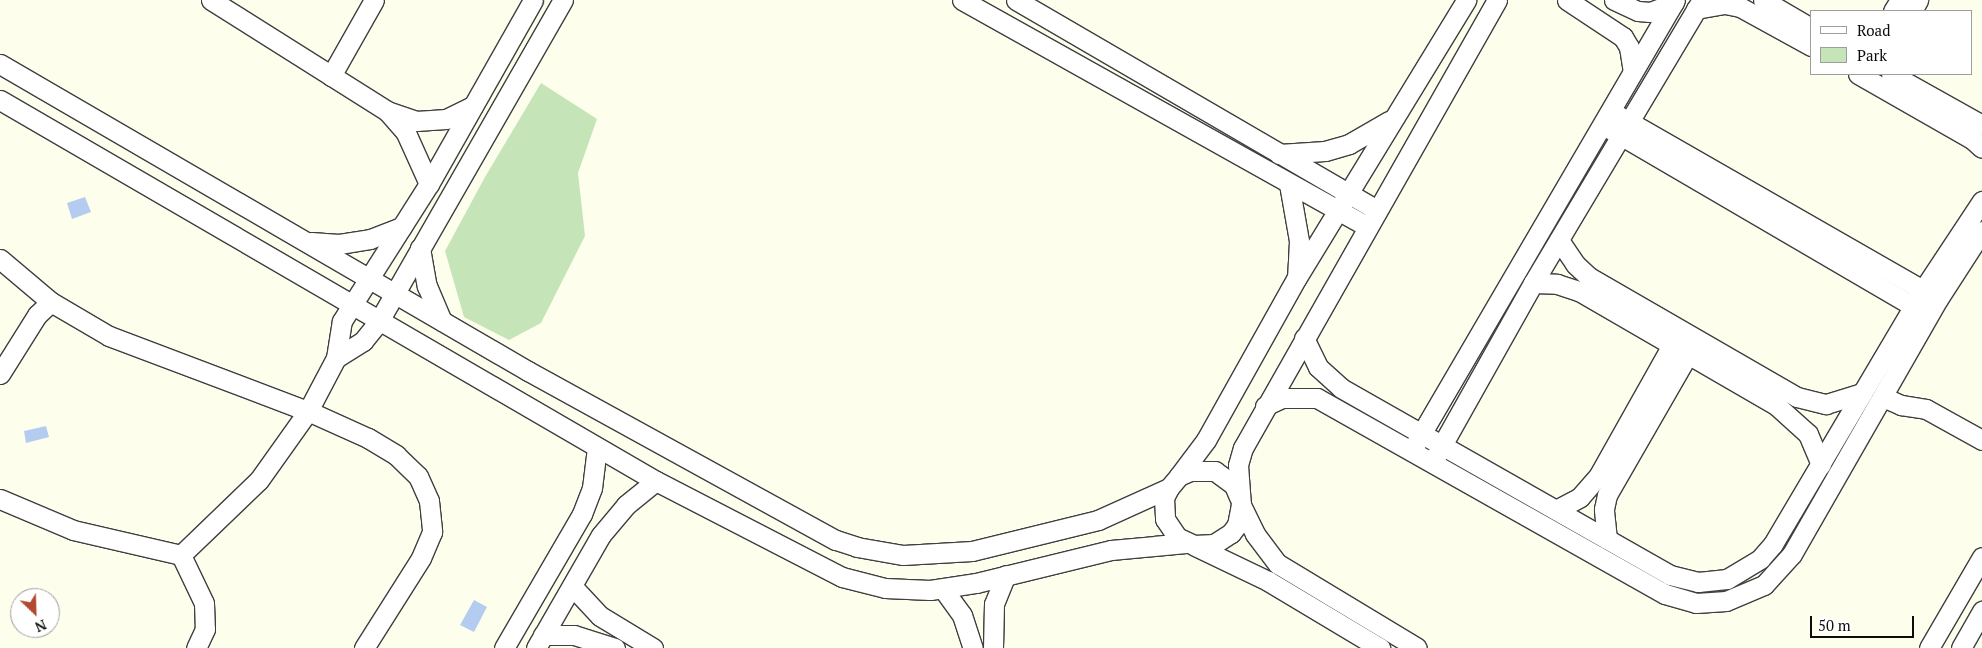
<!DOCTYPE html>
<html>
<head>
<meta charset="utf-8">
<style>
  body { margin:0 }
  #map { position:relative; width:1982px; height:648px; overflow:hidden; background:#fdfeec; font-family:"PT Serif",serif }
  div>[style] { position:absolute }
  .green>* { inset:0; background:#c5e5b9 }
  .water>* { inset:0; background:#b5ccf1 }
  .roads { filter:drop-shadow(1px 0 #3f3f3f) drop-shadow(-1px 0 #3f3f3f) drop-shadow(0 1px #3f3f3f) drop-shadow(0 -1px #3f3f3f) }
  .minor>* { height:19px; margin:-9.5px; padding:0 9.5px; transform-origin:9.5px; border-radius:9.5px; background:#fff }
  span { translate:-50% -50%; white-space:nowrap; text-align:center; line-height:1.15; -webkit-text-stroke:5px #fff; paint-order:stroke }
  .legend { position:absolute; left:1810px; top:10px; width:162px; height:65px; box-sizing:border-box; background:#fff; border:1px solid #9e9e9e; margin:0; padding:6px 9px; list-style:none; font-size:15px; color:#0c0c0c }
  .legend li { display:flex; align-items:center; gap:10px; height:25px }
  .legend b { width:25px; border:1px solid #9e9e9e }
  .north { position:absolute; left:10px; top:588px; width:50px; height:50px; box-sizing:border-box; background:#fff; border:1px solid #9e9e9e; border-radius:50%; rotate:156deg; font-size:14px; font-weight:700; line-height:20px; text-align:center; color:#0c0c0c }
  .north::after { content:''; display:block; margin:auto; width:18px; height:22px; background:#b0492f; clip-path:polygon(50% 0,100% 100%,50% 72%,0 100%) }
  .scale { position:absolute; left:1810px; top:616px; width:104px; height:22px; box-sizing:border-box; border:2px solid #0c0c0c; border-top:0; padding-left:6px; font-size:15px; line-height:18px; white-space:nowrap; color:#0c0c0c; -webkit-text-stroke:4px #fff; paint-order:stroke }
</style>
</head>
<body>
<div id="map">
  <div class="green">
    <div style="clip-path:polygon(541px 83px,597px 119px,578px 173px,585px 236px,541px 323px,509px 340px,464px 317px,445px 251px,485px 177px)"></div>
  </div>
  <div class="water">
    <div style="clip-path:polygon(85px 197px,91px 212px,72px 219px,67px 203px)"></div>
    <div style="clip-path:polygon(46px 426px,49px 437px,26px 443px,24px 431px)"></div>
    <div style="clip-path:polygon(474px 600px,487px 607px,474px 632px,460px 625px)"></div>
  </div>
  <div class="roads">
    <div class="minor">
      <div style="left:211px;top:0;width:208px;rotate:32.2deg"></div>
      <div style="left:387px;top:111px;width:31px;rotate:19deg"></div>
      <div style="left:416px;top:121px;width:30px;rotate:-4deg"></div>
      <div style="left:446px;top:119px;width:30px;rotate:-26deg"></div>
      <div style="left:962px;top:0;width:465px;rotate:29.2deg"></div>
      <div style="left:1016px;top:0;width:418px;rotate:30.2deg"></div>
      <div style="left:1567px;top:0;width:67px;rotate:33.5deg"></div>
      <div style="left:1623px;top:37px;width:12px;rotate:59deg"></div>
      <div style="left:1629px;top:47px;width:24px;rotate:81deg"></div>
      <div style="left:1614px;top:0;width:26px;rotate:25deg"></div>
      <div style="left:1638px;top:11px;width:12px;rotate:5deg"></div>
      <div style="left:1650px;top:12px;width:25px;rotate:-21deg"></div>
      <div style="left:1763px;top:0;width:56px;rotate:30.3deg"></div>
      <div style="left:1696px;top:9px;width:29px;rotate:-10deg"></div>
      <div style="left:1725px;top:4px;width:15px;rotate:11deg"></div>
      <div style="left:1740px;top:7px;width:81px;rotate:28.8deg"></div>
      <div style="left:1893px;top:11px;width:13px;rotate:-58deg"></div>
      <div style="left:1912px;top:11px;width:13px;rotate:-61deg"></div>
      <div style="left:0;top:64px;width:611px;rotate:30.18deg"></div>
      <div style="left:528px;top:371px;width:351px;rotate:28.8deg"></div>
      <div style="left:836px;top:540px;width:22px;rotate:18deg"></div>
      <div style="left:857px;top:547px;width:47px;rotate:9.9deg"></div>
      <div style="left:903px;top:555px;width:69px;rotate:-3.3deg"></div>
      <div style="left:972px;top:551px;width:130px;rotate:-13.8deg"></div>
      <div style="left:1098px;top:520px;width:78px;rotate:-24.3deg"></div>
      <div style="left:1858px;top:74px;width:131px;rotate:29.7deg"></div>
      <div style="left:1972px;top:139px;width:13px;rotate:42deg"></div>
      <div style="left:1891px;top:74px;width:104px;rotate:29.3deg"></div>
      <div style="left:331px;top:76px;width:87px;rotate:-60.5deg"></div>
      <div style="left:0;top:100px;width:759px;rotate:30.15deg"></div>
      <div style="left:656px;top:481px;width:209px;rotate:27.3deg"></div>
      <div style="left:842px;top:577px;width:44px;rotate:14.3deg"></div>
      <div style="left:885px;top:588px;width:45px;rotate:2.5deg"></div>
      <div style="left:930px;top:590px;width:47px;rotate:-8.7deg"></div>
      <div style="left:976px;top:583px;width:139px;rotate:-13.7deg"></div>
      <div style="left:1111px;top:550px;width:75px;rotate:-5.3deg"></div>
      <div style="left:388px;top:112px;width:28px;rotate:49deg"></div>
      <div style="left:406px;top:133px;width:56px;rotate:65.7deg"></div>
      <div style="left:1619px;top:116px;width:362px;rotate:29.8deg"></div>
      <div style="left:1610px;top:129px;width:363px;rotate:30.3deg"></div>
      <div style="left:1279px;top:154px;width:46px;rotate:-3.7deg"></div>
      <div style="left:1325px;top:151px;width:25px;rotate:-16deg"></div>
      <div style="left:1349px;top:144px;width:46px;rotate:-29.9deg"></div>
      <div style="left:1289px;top:184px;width:58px;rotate:80deg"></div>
      <div style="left:1299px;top:241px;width:33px;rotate:93deg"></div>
      <div style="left:1559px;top:240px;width:29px;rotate:56deg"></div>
      <div style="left:1575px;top:264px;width:19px;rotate:43deg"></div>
      <div style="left:1589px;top:277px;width:240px;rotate:30deg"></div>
      <div style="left:1797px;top:397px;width:30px;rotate:14deg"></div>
      <div style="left:1826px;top:404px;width:38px;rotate:-17deg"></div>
      <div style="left:311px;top:242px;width:28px;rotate:4deg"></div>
      <div style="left:339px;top:244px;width:31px;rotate:-9deg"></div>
      <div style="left:370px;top:239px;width:34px;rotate:-21deg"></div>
      <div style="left:420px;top:248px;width:39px;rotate:80deg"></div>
      <div style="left:427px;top:286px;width:38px;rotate:67deg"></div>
      <div style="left:0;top:259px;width:67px;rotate:40.1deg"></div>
      <div style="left:51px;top:302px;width:67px;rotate:30.4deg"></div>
      <div style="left:109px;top:336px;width:213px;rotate:20.7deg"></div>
      <div style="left:308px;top:411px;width:66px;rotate:24.2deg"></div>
      <div style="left:368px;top:438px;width:33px;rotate:31deg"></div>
      <div style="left:396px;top:455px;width:30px;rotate:44deg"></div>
      <div style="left:418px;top:476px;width:27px;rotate:66deg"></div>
      <div style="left:429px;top:501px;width:31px;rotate:84deg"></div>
      <div style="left:432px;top:532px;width:28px;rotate:113deg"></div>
      <div style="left:421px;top:558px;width:107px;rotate:122.3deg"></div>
      <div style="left:1533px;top:283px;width:24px;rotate:2deg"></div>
      <div style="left:1557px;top:284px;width:23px;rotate:18deg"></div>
      <div style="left:1579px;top:291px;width:229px;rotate:30.1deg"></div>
      <div style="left:1777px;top:406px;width:42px;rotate:42.1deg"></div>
      <div style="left:1808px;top:434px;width:33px;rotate:67deg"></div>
      <div style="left:1304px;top:338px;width:32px;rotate:64deg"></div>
      <div style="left:1318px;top:367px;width:31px;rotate:42deg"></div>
      <div style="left:1341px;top:388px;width:378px;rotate:29.6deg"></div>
      <div style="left:1670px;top:575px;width:29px;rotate:14deg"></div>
      <div style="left:1698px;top:582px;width:29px;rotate:-6deg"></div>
      <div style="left:1727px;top:579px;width:39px;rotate:-31deg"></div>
      <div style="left:1760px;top:559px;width:20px;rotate:-49deg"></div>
      <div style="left:1773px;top:544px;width:295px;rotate:-59.4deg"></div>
      <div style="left:1923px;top:290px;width:107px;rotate:-56.5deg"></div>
      <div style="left:336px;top:358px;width:32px;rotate:-32deg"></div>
      <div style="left:363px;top:341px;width:26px;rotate:-51deg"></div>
      <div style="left:379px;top:321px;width:370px;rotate:-60.2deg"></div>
      <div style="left:0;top:374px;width:70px;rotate:-57.9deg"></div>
      <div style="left:37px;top:315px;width:19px;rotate:-43deg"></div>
      <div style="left:1883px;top:397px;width:20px;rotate:24deg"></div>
      <div style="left:1901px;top:405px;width:25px;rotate:9deg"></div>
      <div style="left:1926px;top:409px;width:64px;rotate:29deg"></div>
      <div style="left:1265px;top:406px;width:19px;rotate:-25deg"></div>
      <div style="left:1282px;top:398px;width:35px"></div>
      <div style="left:1317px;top:398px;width:399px;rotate:29.4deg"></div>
      <div style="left:1665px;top:594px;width:32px;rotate:16deg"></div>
      <div style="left:1696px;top:603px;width:30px;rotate:-4deg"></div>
      <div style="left:1726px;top:601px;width:41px;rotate:-22.8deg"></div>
      <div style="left:1764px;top:585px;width:42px;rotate:-47.9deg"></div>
      <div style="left:1792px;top:554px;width:294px;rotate:-60.2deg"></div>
      <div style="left:1938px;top:299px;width:81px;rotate:-57.1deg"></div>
      <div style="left:1416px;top:443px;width:513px;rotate:-59.69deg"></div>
      <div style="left:1436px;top:456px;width:198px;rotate:-60.7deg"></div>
      <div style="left:1533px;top:283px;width:330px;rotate:-59.2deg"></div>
      <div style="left:1179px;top:476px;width:45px;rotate:-53.1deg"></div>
      <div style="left:1206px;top:440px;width:184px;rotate:-60.8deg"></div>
      <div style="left:1296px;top:279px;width:327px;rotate:-58.6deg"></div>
      <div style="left:1239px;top:497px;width:13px;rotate:-113deg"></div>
      <div style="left:1234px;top:485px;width:24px;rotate:-144deg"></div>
      <div style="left:1215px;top:471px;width:25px;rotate:180deg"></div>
      <div style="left:1190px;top:471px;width:12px;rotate:156deg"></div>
      <div style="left:1179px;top:476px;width:16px;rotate:130deg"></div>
      <div style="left:1169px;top:488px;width:11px;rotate:117deg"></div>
      <div style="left:1164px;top:498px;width:21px;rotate:87deg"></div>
      <div style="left:1165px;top:519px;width:22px;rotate:56deg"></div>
      <div style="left:1177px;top:537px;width:19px;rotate:25deg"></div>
      <div style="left:1194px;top:545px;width:20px;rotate:-3deg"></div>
      <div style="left:1214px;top:544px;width:20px;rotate:-33deg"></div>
      <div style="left:1231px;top:533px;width:10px;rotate:-53deg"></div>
      <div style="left:1237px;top:525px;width:20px;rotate:-79deg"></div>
      <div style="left:1241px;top:505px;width:40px;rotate:-94.3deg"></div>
      <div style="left:1238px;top:465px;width:18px;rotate:-74deg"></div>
      <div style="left:1243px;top:448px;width:515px;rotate:-60.45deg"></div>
      <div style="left:0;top:499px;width:79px;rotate:23deg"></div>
      <div style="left:73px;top:530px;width:111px;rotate:13deg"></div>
      <div style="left:181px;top:555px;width:53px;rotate:64.4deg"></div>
      <div style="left:204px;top:603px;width:26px;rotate:88deg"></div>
      <div style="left:205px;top:629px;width:21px;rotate:115deg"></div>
      <div style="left:1241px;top:505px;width:32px;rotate:64deg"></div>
      <div style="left:1255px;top:534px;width:38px;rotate:53deg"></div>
      <div style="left:1278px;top:564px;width:162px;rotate:31.1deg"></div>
      <div style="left:1556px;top:510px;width:27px;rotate:-28deg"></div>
      <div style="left:1580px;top:497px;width:29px;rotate:-49deg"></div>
      <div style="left:1599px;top:475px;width:159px;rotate:-60.7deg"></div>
      <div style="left:1607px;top:539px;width:30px;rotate:-96deg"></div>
      <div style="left:1604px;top:509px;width:14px;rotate:-78deg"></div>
      <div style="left:1607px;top:495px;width:174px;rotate:-60.1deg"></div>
      <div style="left:1195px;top:546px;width:81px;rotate:25.6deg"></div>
      <div style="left:1268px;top:581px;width:131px;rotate:30.9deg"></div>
      <div style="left:181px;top:555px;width:108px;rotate:-43.9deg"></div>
      <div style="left:259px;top:480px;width:85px;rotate:-54.6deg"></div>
      <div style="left:308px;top:411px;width:60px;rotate:-62.2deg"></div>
      <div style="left:336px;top:358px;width:37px;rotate:-81deg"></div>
      <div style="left:342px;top:321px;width:162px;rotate:-57.6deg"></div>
      <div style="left:429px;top:184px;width:211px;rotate:-60.5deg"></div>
      <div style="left:572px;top:586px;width:41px;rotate:47deg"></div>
      <div style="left:600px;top:616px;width:62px;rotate:31.1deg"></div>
      <div style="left:943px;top:589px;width:32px;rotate:54deg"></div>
      <div style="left:962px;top:615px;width:35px;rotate:72deg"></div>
      <div style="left:543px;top:635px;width:31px"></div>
      <div style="left:574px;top:635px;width:43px;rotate:17.6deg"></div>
      <div style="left:504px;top:648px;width:155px;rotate:-59.8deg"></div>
      <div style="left:582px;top:514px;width:28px;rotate:-69deg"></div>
      <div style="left:592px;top:488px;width:41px;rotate:-83deg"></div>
      <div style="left:536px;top:648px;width:130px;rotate:-60.1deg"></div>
      <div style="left:601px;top:535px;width:39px;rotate:-50deg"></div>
      <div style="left:626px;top:505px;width:38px;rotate:-39deg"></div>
      <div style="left:993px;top:648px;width:44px;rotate:-88.7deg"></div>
      <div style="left:994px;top:604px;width:31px;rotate:-68deg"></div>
      <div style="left:1929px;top:648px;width:105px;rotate:-59.8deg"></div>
      <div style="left:1961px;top:648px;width:43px;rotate:-60.4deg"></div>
    </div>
  </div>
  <ul class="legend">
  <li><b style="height:6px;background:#fff"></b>Road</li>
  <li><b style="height:14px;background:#c5e5b9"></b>Park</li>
  </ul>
  <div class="north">N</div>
  <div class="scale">50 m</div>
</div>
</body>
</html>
